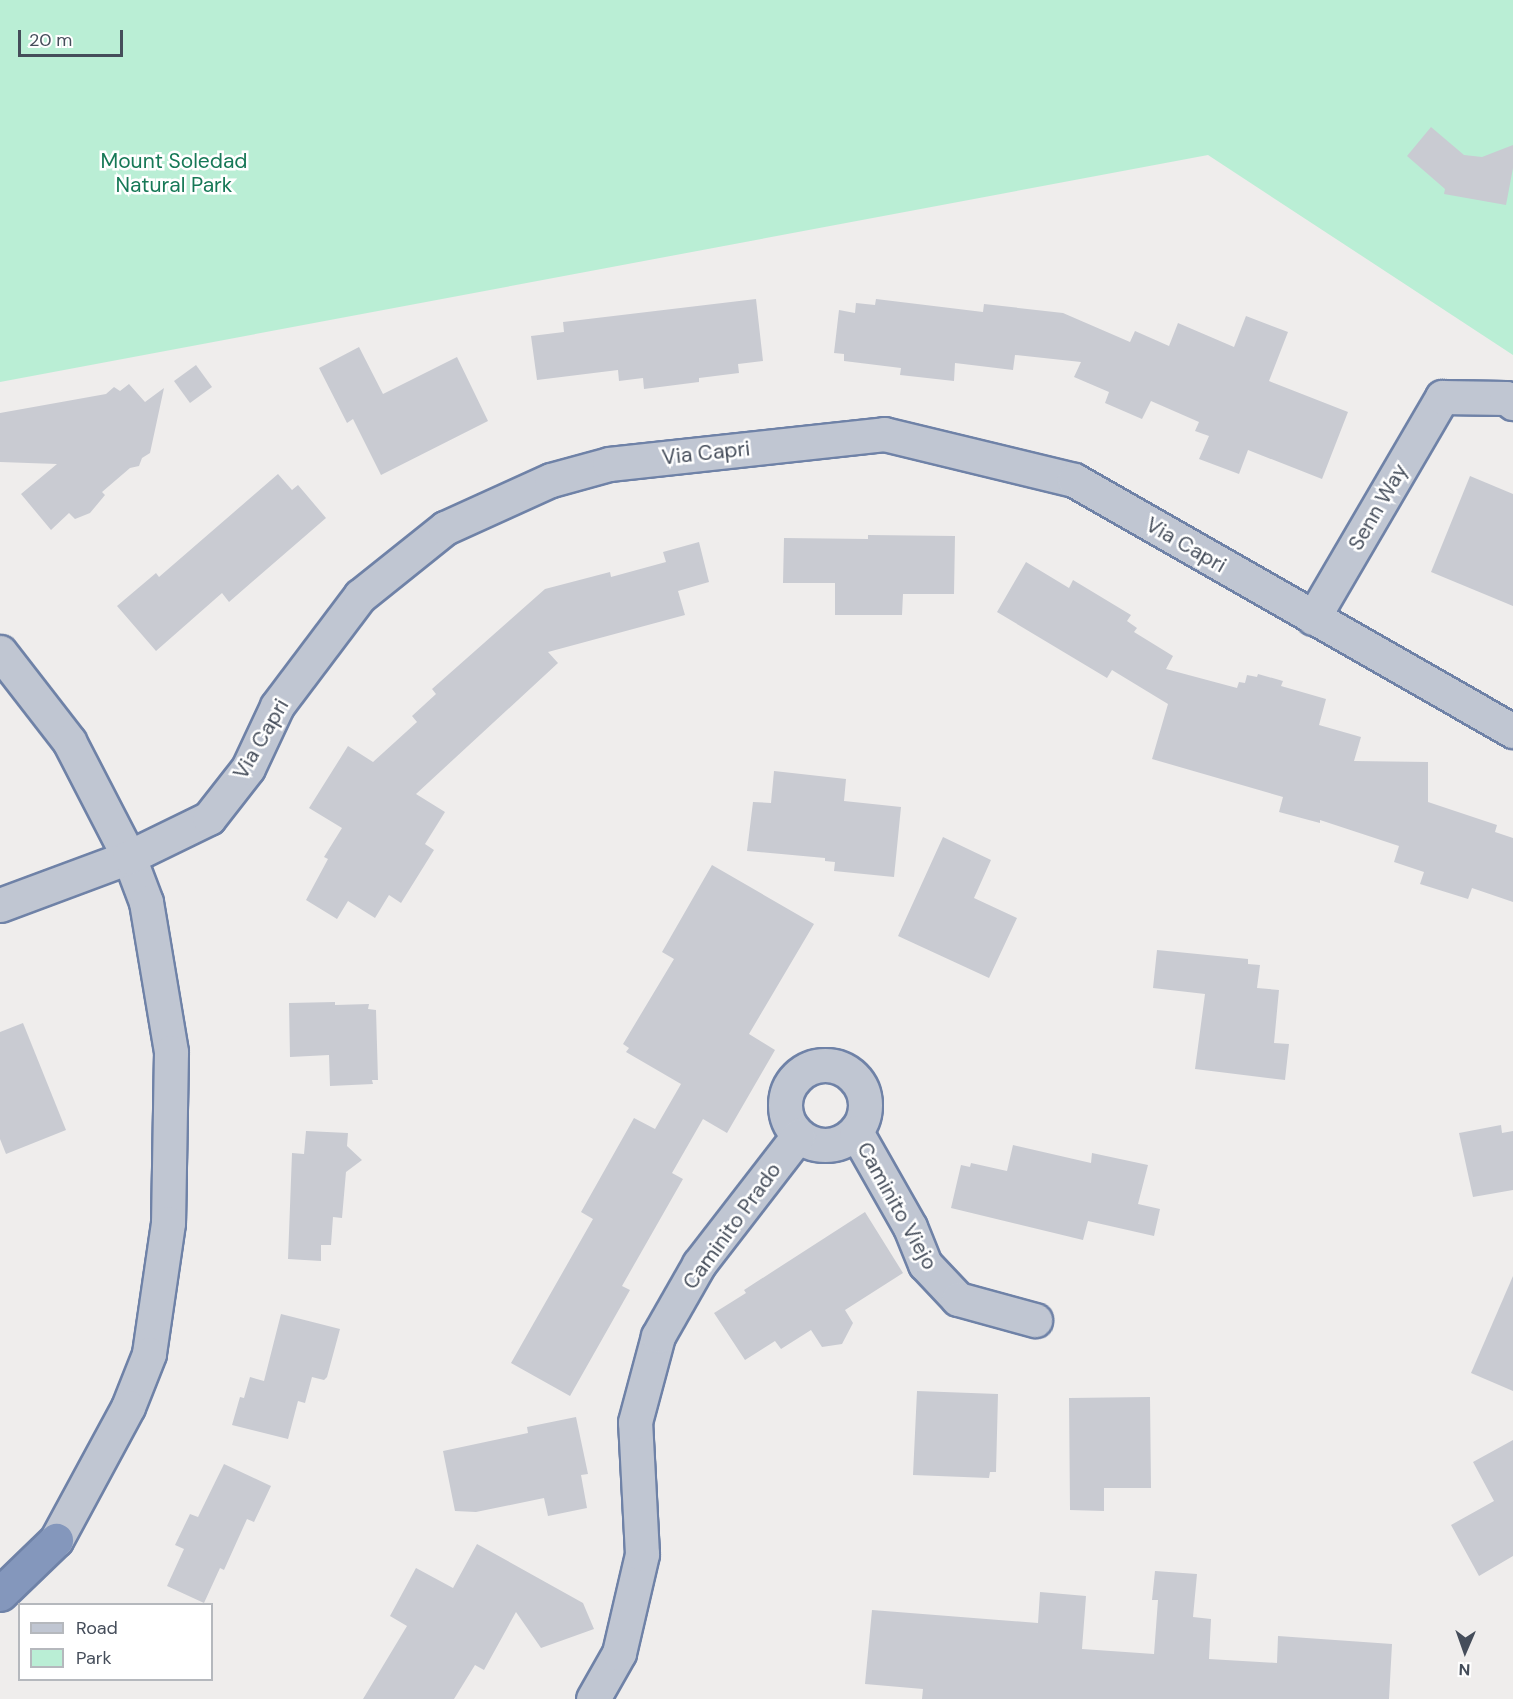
<!DOCTYPE html>
<html>
<head>
<meta charset="utf-8">
<style>
  body { margin:0 }
  #map { position:relative; width:1513px; height:1699px; overflow:hidden; background:#efedec; font-family:"DM Sans",sans-serif }
  div>[style] { position:absolute }
  .green>* { inset:0; background:#baeed5 }
  .building>* { inset:0; background:#c9cbd2 }
  .roads { filter:drop-shadow(2px 0 #6f82a7) drop-shadow(-2px 0 #6f82a7) drop-shadow(0 2px #6f82a7) drop-shadow(0 -2px #6f82a7) }
  .minor>* { height:33px; margin:-16.5px; padding:0 16.5px; transform-origin:16.5px; border-radius:16.5px; background:#c0c6d2 }
  .minor>.ring { margin:-16.5px; padding:0; box-sizing:content-box; background:none; border:33px solid #c0c6d2; border-radius:50% }
  .highway>* { height:33px; margin:-16.5px; padding:0 16.5px; transform-origin:16.5px; border-radius:16.5px; background:#8497bc }
  span { translate:-50% -50%; white-space:nowrap; text-align:center; line-height:1.15; -webkit-text-stroke:5px #fff; paint-order:stroke }
  .park-label { font-size:21px; color:#177957 }
  .street-label { font-size:21px; color:#454d5a }
  .legend { position:absolute; left:18px; top:1603px; width:195px; height:78px; box-sizing:border-box; background:#fff; border:2px solid #b5b8bd; margin:0; padding:8px 10px; list-style:none; font-size:18px; color:#454d5a }
  .legend li { display:flex; align-items:center; gap:12px; height:30px }
  .legend b { width:30px; border:2px solid #b5b8bd }
  .north { position:absolute; left:1435px; top:1621px; width:60px; height:60px; -webkit-text-stroke:4px #fff; paint-order:stroke; rotate:182deg; font-size:16px; font-weight:700; line-height:24px; text-align:center; color:#454d5a }
  .north::after { content:''; display:block; margin:auto; width:21px; height:27px; background:#454d5a; clip-path:polygon(50% 0,100% 100%,50% 72%,0 100%) }
  .scale { position:absolute; left:18px; top:30px; width:105px; height:27px; box-sizing:border-box; border:3px solid #454d5a; border-top:0; padding-left:8px; font-size:18px; line-height:21px; white-space:nowrap; color:#454d5a; -webkit-text-stroke:4px #fff; paint-order:stroke }
</style>
</head>
<body>
<div id="map">
  <div class="green">
    <div style="clip-path:polygon(0 0,1513px 0,1513px 355px,1208px 155px,0 382px)"></div>
  </div>
  <div class="building">
    <div style="clip-path:polygon(1431px 127px,1464px 155px,1482px 157px,1513px 145px,1513px 168px,1506px 205px,1444px 194px,1445px 189px,1407px 156px)"></div>
    <div style="clip-path:polygon(756px 299px,763px 361px,738px 364px,739px 373px,699px 378px,699px 382px,644px 389px,643px 378px,619px 381px,618px 370px,537px 380px,531px 336px,564px 332px,563px 322px)"></div>
    <div style="clip-path:polygon(876px 299px,983px 312px,984px 304px,1063px 313px,1130px 342px,1135px 331px,1169px 346px,1178px 323px,1234px 347px,1246px 316px,1288px 332px,1269px 381px,1348px 412px,1322px 479px,1248px 450px,1239px 474px,1199px 459px,1209px 436px,1195px 431px,1199px 422px,1151px 401px,1142px 419px,1105px 403px,1109px 392px,1074px 377px,1081px 362px,1015px 355px,1013px 370px,955px 363px,954px 381px,900px 375px,901px 368px,844px 361px,844px 354px,834px 353px,839px 310px,855px 313px,856px 303px,875px 305px)"></div>
    <div style="clip-path:polygon(359px 347px,383px 394px,457px 357px,488px 421px,381px 475px,353px 419px,347px 423px,319px 368px)"></div>
    <div style="clip-path:polygon(196px 365px,212px 387px,190px 403px,174px 381px)"></div>
    <div style="clip-path:polygon(129px 384px,145px 402px,164px 388px,150px 453px,142px 458px,139px 466px,130px 468px,102px 492px,105px 495px,90px 513px,75px 519px,69px 513px,51px 530px,21px 494px,57px 464px,0 462px,0 413px,106px 394px,114px 387px,120px 391px)"></div>
    <div style="clip-path:polygon(278px 474px,292px 490px,298px 485px,326px 518px,229px 602px,222px 593px,156px 651px,117px 606px,156px 573px,159px 577px)"></div>
    <div style="clip-path:polygon(1470px 476px,1513px 494px,1513px 606px,1431px 572px)"></div>
    <div style="clip-path:polygon(868px 535px,955px 536px,954px 594px,903px 594px,902px 615px,835px 615px,835px 583px,783px 583px,784px 538px,868px 539px)"></div>
    <div style="clip-path:polygon(699px 542px,709px 582px,678px 591px,685px 615px,548px 652px,558px 663px,416px 794px,445px 812px,425px 844px,434px 850px,401px 903px,389px 895px,375px 918px,348px 901px,337px 919px,306px 900px,328px 859px,324px 857px,342px 828px,309px 808px,348px 746px,373px 762px,417px 722px,412px 716px,436px 694px,432px 689px,545px 589px,610px 572px,611px 577px,666px 562px,663px 552px)"></div>
    <div style="clip-path:polygon(1026px 562px,1069px 588px,1073px 580px,1131px 615px,1127px 621px,1137px 628px,1134px 632px,1173px 656px,1166px 669px,1237px 688px,1239px 682px,1245px 683px,1247px 675px,1257px 677px,1258px 674px,1283px 681px,1281px 686px,1326px 699px,1319px 725px,1361px 737px,1354px 761px,1428px 762px,1428px 802px,1497px 825px,1495px 832px,1513px 838px,1513px 902px,1472px 888px,1468px 899px,1420px 884px,1424px 872px,1394px 862px,1399px 846px,1320px 820px,1320px 823px,1279px 812px,1283px 797px,1152px 759px,1168px 704px,1112px 670px,1107px 678px,997px 612px)"></div>
    <div style="clip-path:polygon(774px 771px,846px 779px,844px 801px,901px 807px,894px 877px,834px 871px,835px 862px,825px 861px,825px 858px,747px 851px,753px 802px,771px 803px)"></div>
    <div style="clip-path:polygon(943px 837px,991px 860px,974px 898px,1017px 918px,989px 978px,898px 936px)"></div>
    <div style="clip-path:polygon(712px 865px,814px 924px,749px 1034px,775px 1050px,727px 1133px,703px 1119px,672px 1173px,683px 1179px,622px 1286px,630px 1290px,570px 1396px,511px 1363px,593px 1219px,581px 1212px,634px 1118px,655px 1129px,681px 1084px,626px 1052px,629px 1048px,623px 1044px,674px 959px,662px 952px)"></div>
    <div style="clip-path:polygon(1157px 950px,1248px 959px,1248px 964px,1260px 965px,1257px 988px,1279px 990px,1274px 1043px,1289px 1044px,1285px 1080px,1195px 1069px,1205px 994px,1153px 988px)"></div>
    <div style="clip-path:polygon(335px 1002px,335px 1005px,369px 1004px,368px 1009px,376px 1010px,378px 1080px,372px 1080px,373px 1084px,330px 1086px,329px 1055px,290px 1057px,289px 1003px)"></div>
    <div style="clip-path:polygon(23px 1023px,66px 1130px,6px 1154px,0 1139px,0 1032px)"></div>
    <div style="clip-path:polygon(1501px 1125px,1502px 1133px,1513px 1131px,1513px 1190px,1473px 1197px,1459px 1133px)"></div>
    <div style="clip-path:polygon(306px 1131px,348px 1133px,347px 1146px,362px 1160px,346px 1172px,342px 1218px,333px 1217px,331px 1245px,321px 1245px,321px 1261px,288px 1259px,292px 1153px,304px 1154px)"></div>
    <div style="clip-path:polygon(1013px 1145px,1091px 1163px,1092px 1153px,1148px 1165px,1138px 1204px,1160px 1209px,1154px 1236px,1088px 1221px,1083px 1240px,951px 1208px,961px 1165px,970px 1167px,971px 1163px,1007px 1171px)"></div>
    <div style="clip-path:polygon(865px 1212px,903px 1273px,845px 1310px,853px 1323px,842px 1344px,822px 1347px,811px 1330px,781px 1349px,775px 1341px,745px 1360px,714px 1313px,746px 1293px,744px 1290px)"></div>
    <div style="clip-path:polygon(1513px 1276px,1513px 1391px,1471px 1373px)"></div>
    <div style="clip-path:polygon(281px 1314px,340px 1329px,327px 1377px,324px 1380px,312px 1377px,305px 1403px,298px 1401px,288px 1439px,232px 1425px,240px 1397px,244px 1398px,250px 1377px,264px 1381px)"></div>
    <div style="clip-path:polygon(917px 1391px,998px 1394px,996px 1472px,990px 1472px,989px 1478px,913px 1475px)"></div>
    <div style="clip-path:polygon(1150px 1397px,1151px 1488px,1104px 1488px,1104px 1511px,1070px 1510px,1069px 1398px)"></div>
    <div style="clip-path:polygon(576px 1417px,588px 1474px,581px 1475px,587px 1508px,548px 1516px,544px 1498px,476px 1512px,455px 1511px,443px 1451px,528px 1433px,527px 1427px)"></div>
    <div style="clip-path:polygon(1513px 1440px,1513px 1556px,1479px 1576px,1451px 1525px,1494px 1501px,1473px 1462px)"></div>
    <div style="clip-path:polygon(224px 1464px,271px 1486px,254px 1522px,247px 1519px,224px 1570px,220px 1568px,204px 1603px,167px 1586px,184px 1549px,175px 1545px,190px 1514px,198px 1517px)"></div>
    <div style="clip-path:polygon(477px 1544px,583px 1603px,594px 1629px,541px 1648px,516px 1612px,484px 1670px,475px 1665px,454px 1699px,363px 1699px,407px 1626px,390px 1616px,416px 1568px,453px 1588px)"></div>
    <div style="clip-path:polygon(1155px 1571px,1197px 1574px,1193px 1617px,1211px 1619px,1209px 1659px,1277px 1663px,1278px 1636px,1392px 1644px,1389px 1699px,922px 1699px,923px 1689px,865px 1684px,872px 1610px,1038px 1623px,1040px 1592px,1086px 1596px,1082px 1649px,1154px 1654px,1158px 1600px,1152px 1600px)"></div>
  </div>
  <div class="roads">
    <div class="minor">
      <div style="left:1313px;top:618px;width:256px;rotate:-59.7deg"></div>
      <div style="left:1442px;top:397px;width:64px;rotate:0.9deg"></div>
      <div style="left:1506px;top:398px;width:9px;rotate:36deg"></div>
      <div style="left:0;top:652px;width:113px;rotate:52.2deg"></div>
      <div style="left:69px;top:741px;width:131px;rotate:62.7deg"></div>
      <div style="left:129px;top:857px;width:48px;rotate:69.3deg"></div>
      <div style="left:146px;top:902px;width:152px;rotate:80.5deg"></div>
      <div style="left:171px;top:1052px;width:171px;rotate:91deg"></div>
      <div style="left:168px;top:1223px;width:132px;rotate:98.3deg"></div>
      <div style="left:149px;top:1354px;width:57px;rotate:111.6deg"></div>
      <div style="left:128px;top:1407px;width:151px;rotate:118.4deg"></div>
      <div style="left:0;top:905px;width:138px;rotate:-20.4deg"></div>
      <div style="left:129px;top:857px;width:89px;rotate:-26deg"></div>
      <div style="left:209px;top:818px;width:63px;rotate:-52deg"></div>
      <div style="left:248px;top:768px;width:68px;rotate:-64.9deg"></div>
      <div style="left:277px;top:706px;width:138px;rotate:-53deg"></div>
      <div style="left:360px;top:596px;width:109px;rotate:-38.7deg"></div>
      <div style="left:445px;top:528px;width:116px;rotate:-24.4deg"></div>
      <div style="left:551px;top:480px;width:60px;rotate:-15.4deg"></div>
      <div style="left:609px;top:464px;width:277px;rotate:-6.2deg"></div>
      <div style="left:884px;top:434px;width:195px;rotate:13.6deg"></div>
      <div style="left:1074px;top:480px;width:506px;rotate:29.76deg"></div>
      <div class="ring" style="left:785px;top:1065px;width:47px;height:47px"></div>
      <div style="left:856px;top:1132px;width:109px;rotate:60.4deg"></div>
      <div style="left:910px;top:1227px;width:40px;rotate:68deg"></div>
      <div style="left:925px;top:1264px;width:48px;rotate:46.7deg"></div>
      <div style="left:958px;top:1299px;width:80px;rotate:15.3deg"></div>
      <div style="left:593px;top:1699px;width:53px;rotate:-60.5deg"></div>
      <div style="left:619px;top:1653px;width:102px;rotate:-76.9deg"></div>
      <div style="left:642px;top:1554px;width:132px;rotate:-93deg"></div>
      <div style="left:635px;top:1422px;width:89px;rotate:-75deg"></div>
      <div style="left:658px;top:1336px;width:83px;rotate:-60.3deg"></div>
      <div style="left:699px;top:1264px;width:162px;rotate:-52.3deg"></div>
    </div>
    <div class="highway">
      <div style="left:0;top:1594px;width:78px;rotate:-44deg"></div>
    </div>
  </div>
  <div class="park-label">
    <span style="left:174px;top:173px">Mount Soledad<br>Natural Park</span>
  </div>
  <div class="street-label">
    <span style="left:706px;top:453px;rotate:-6deg">Via Capri</span>
    <span style="left:1378px;top:507px;rotate:-60deg">Senn Way</span>
    <span style="left:1186px;top:545px;rotate:30deg">Via Capri</span>
    <span style="left:261px;top:739px;rotate:-60deg">Via Capri</span>
    <span style="left:897px;top:1206px;rotate:61deg">Caminito Viejo</span>
    <span style="left:732px;top:1226px;rotate:-54deg">Caminito Prado</span>
  </div>
  <ul class="legend">
  <li><b style="height:8px;background:#c0c6d2"></b>Road</li>
  <li><b style="height:16px;background:#baeed5"></b>Park</li>
  </ul>
  <div class="north">N</div>
  <div class="scale">20 m</div>
</div>
</body>
</html>
